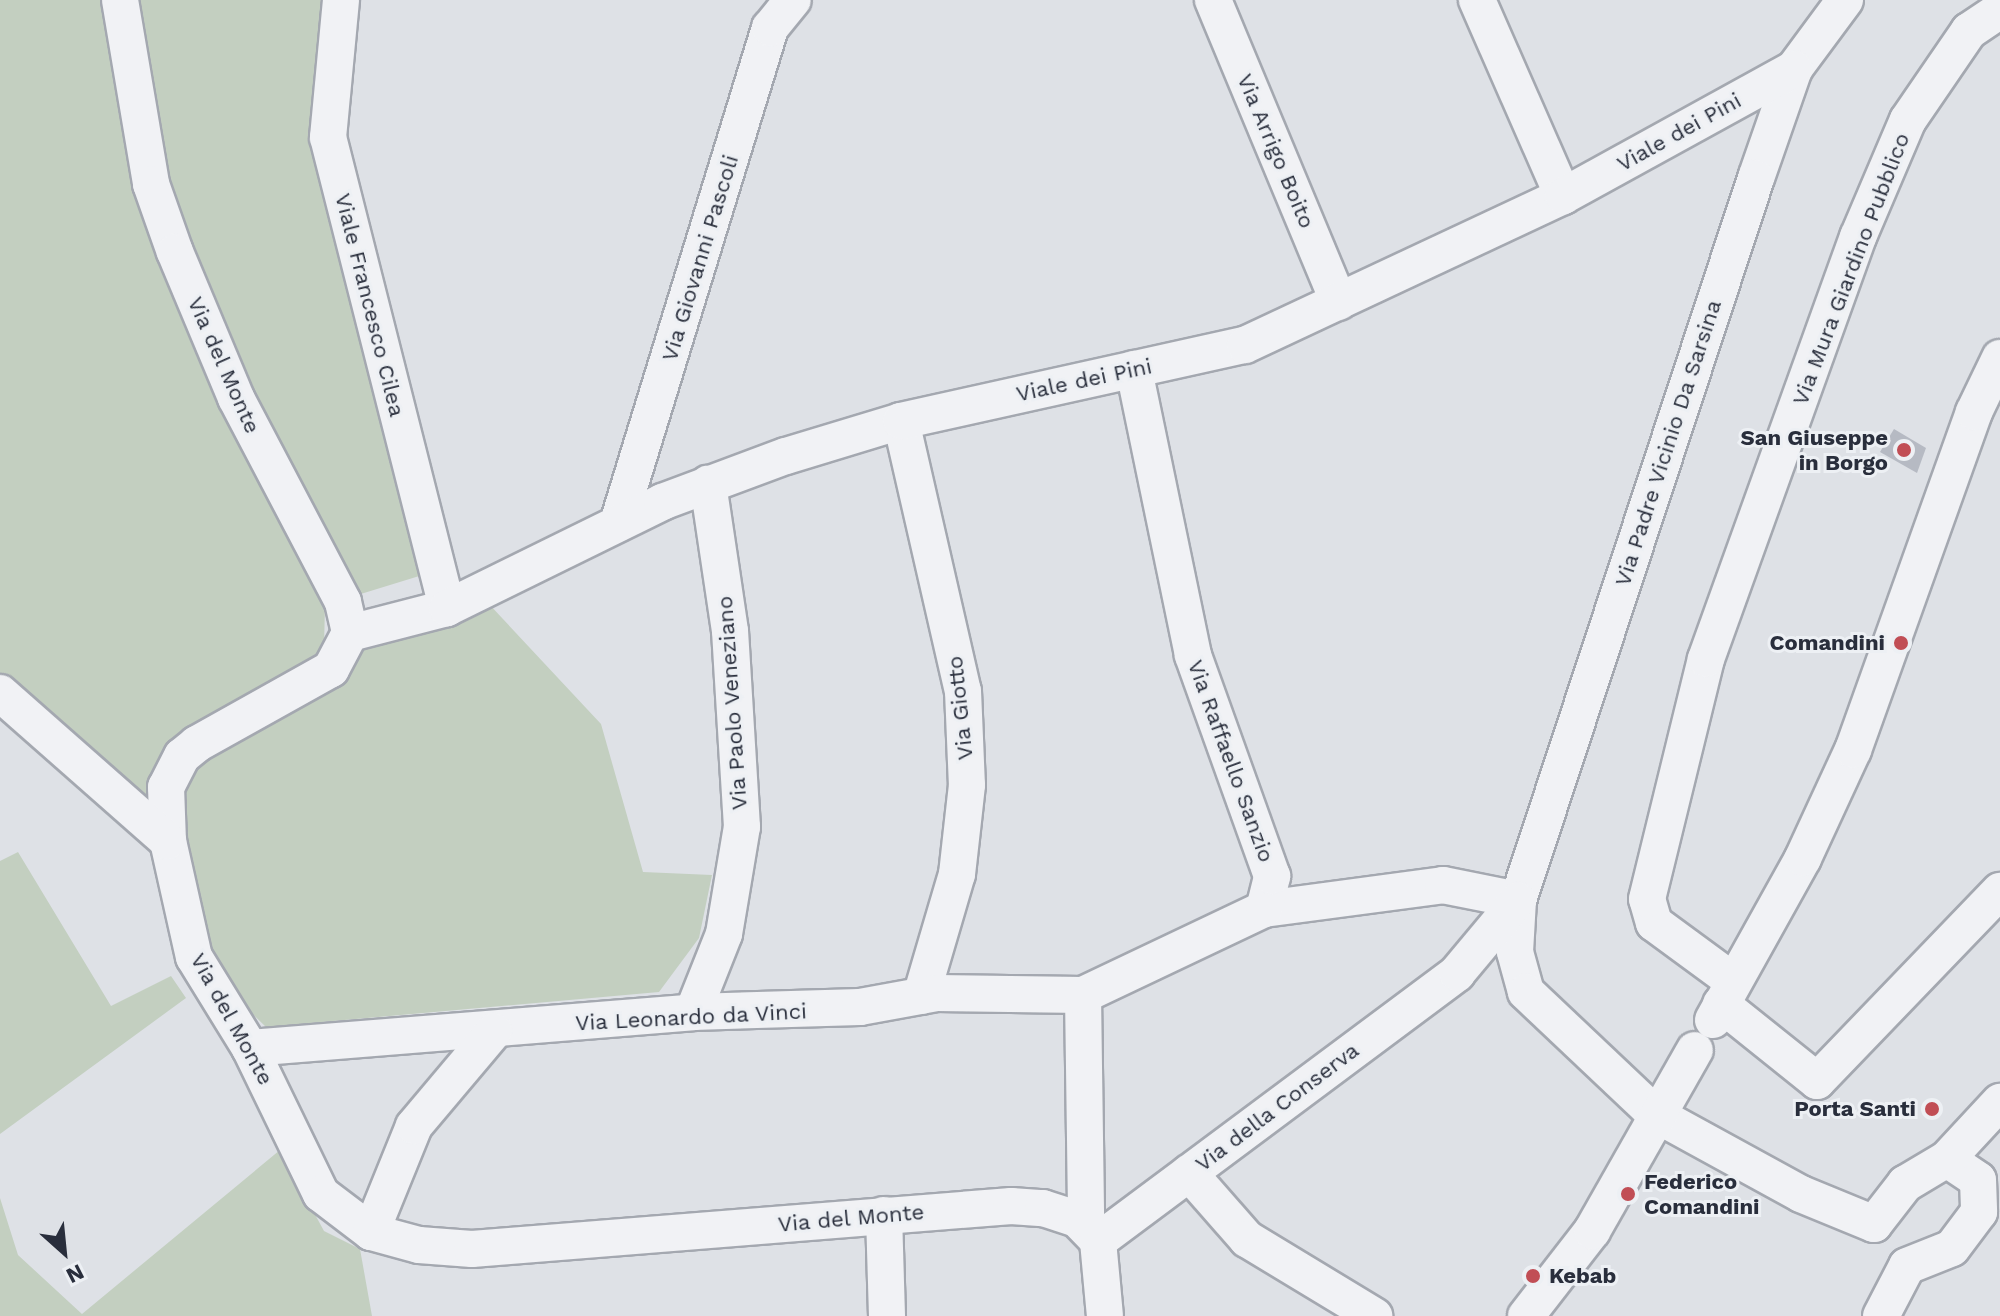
<!DOCTYPE html>
<html>
<head>
<meta charset="utf-8">
<style>
  body { margin:0 }
  #map { position:relative; width:2000px; height:1316px; overflow:hidden; background:#dee1e6; font-family:"Work Sans",sans-serif }
  div>[style] { position:absolute }
  .green>* { inset:0; background:#c3cfc0 }
  .building>* { inset:0; background:#b6bac3 }
  .roads { filter:drop-shadow(2px 0 #a4a8b0) drop-shadow(-2px 0 #a4a8b0) drop-shadow(0 2px #a4a8b0) drop-shadow(0 -2px #a4a8b0) }
  .minor>* { height:36px; margin:-18px; padding:0 18px; transform-origin:18px; border-radius:18px; background:#f1f2f5 }
  .dots>* { width:22px; height:22px; translate:-50% -50%; box-sizing:border-box; border:4px solid #edf0f4; border-radius:50% }
  span { translate:-50% -50%; white-space:nowrap; text-align:center; line-height:1.15; -webkit-text-stroke:6px #edf0f4; paint-order:stroke }
  .street-label { font-size:22px; color:#292e3c }
  .poi-label { font-size:22px; color:#292e3c; font-weight:700 }
  .right { translate:-100% -50%; text-align:right }
  .left { translate:0 -50%; text-align:left }
  .north { position:absolute; left:24px; top:1212px; width:80px; height:80px; -webkit-text-stroke:6px #edf0f4; paint-order:stroke; rotate:153deg; font-size:22px; font-weight:700; line-height:32px; text-align:center; color:#292e3c }
  .north::after { content:''; display:block; margin:auto; width:28px; height:36px; background:#292e3c; clip-path:polygon(50% 0,100% 100%,50% 72%,0 100%) }
</style>
</head>
<body>
<div id="map">
  <div class="green">
    <div style="clip-path:polygon(0 0,329px 0,321px 21px,320px 140px,429px 573px,325px 605px,324px 648px,488px 603px,601px 724px,643px 872px,712px 875px,699px 938px,659px 992px,266px 1027px,232px 994px,214px 956px,192px 883px,185px 819px,155px 816px,0 681px)"></div>
    <div style="clip-path:polygon(18px 852px,111px 1006px,171px 976px,186px 998px,0 1134px,0 861px)"></div>
    <div style="clip-path:polygon(280px 1150px,324px 1231px,360px 1249px,372px 1316px,0 1316px,0 1198px,18px 1255px,82px 1314px)"></div>
  </div>
  <div class="building">
    <div style="clip-path:polygon(1894px 429px,1926px 448px,1917px 473px,1880px 452px)"></div>
  </div>
  <div class="roads">
    <div class="minor">
      <div style="left:120px;top:0;width:187px;rotate:80.4deg"></div>
      <div style="left:151px;top:184px;width:72px;rotate:70.6deg"></div>
      <div style="left:175px;top:252px;width:158px;rotate:67.3deg"></div>
      <div style="left:236px;top:398px;width:230px;rotate:62.3deg"></div>
      <div style="left:343px;top:602px;width:32px;rotate:77deg"></div>
      <div style="left:350px;top:633px;width:41px;rotate:117.8deg"></div>
      <div style="left:331px;top:669px;width:154px;rotate:150.8deg"></div>
      <div style="left:197px;top:744px;width:19px;rotate:141deg"></div>
      <div style="left:182px;top:756px;width:35px;rotate:117deg"></div>
      <div style="left:166px;top:787px;width:54px;rotate:87.9deg"></div>
      <div style="left:168px;top:841px;width:119px;rotate:77.4deg"></div>
      <div style="left:194px;top:957px;width:107px;rotate:58.4deg"></div>
      <div style="left:250px;top:1048px;width:162px;rotate:64.1deg"></div>
      <div style="left:321px;top:1194px;width:63px;rotate:37.2deg"></div>
      <div style="left:371px;top:1232px;width:50px;rotate:15.2deg"></div>
      <div style="left:419px;top:1245px;width:53px;rotate:4.3deg"></div>
      <div style="left:472px;top:1249px;width:541px;rotate:-4.56deg"></div>
      <div style="left:1011px;top:1206px;width:32px;rotate:4deg"></div>
      <div style="left:1043px;top:1208px;width:36px;rotate:18deg"></div>
      <div style="left:1077px;top:1219px;width:30px;rotate:46deg"></div>
      <div style="left:1098px;top:1241px;width:75px;rotate:84.7deg"></div>
      <div style="left:341px;top:0;width:138px;rotate:95.4deg"></div>
      <div style="left:328px;top:137px;width:486px;rotate:75.8deg"></div>
      <div style="left:1213px;top:0;width:327px;rotate:67.4deg"></div>
      <div style="left:1477px;top:0;width:214px;rotate:66.3deg"></div>
      <div style="left:1845px;top:0;width:86px;rotate:126.5deg"></div>
      <div style="left:1794px;top:69px;width:115px;rotate:109.2deg"></div>
      <div style="left:1756px;top:178px;width:760px;rotate:108.24deg"></div>
      <div style="left:1518px;top:900px;width:52px;rotate:93.3deg"></div>
      <div style="left:1515px;top:952px;width:41px;rotate:74.6deg"></div>
      <div style="left:1526px;top:992px;width:178px;rotate:43.4deg"></div>
      <div style="left:1655px;top:1114px;width:166px;rotate:28.7deg"></div>
      <div style="left:1801px;top:1194px;width:79px;rotate:22.3deg"></div>
      <div style="left:901px;top:421px;width:277px;rotate:77.1deg"></div>
      <div style="left:963px;top:691px;width:94px;rotate:87.6deg"></div>
      <div style="left:967px;top:785px;width:90px;rotate:96.4deg"></div>
      <div style="left:957px;top:874px;width:127px;rotate:106.4deg"></div>
      <div style="left:618px;top:523px;width:518px;rotate:-72.93deg"></div>
      <div style="left:770px;top:28px;width:36px;rotate:-51deg"></div>
      <div style="left:350px;top:633px;width:100px;rotate:-14.5deg"></div>
      <div style="left:447px;top:608px;width:240px;rotate:-26.2deg"></div>
      <div style="left:662px;top:502px;width:132px;rotate:-20.4deg"></div>
      <div style="left:786px;top:456px;width:120px;rotate:-16.9deg"></div>
      <div style="left:901px;top:421px;width:352px;rotate:-12.5deg"></div>
      <div style="left:1245px;top:345px;width:351px;rotate:-25.1deg"></div>
      <div style="left:1563px;top:196px;width:264px;rotate:-28.8deg"></div>
      <div style="left:0;top:693px;width:224px;rotate:41.4deg"></div>
      <div style="left:1264px;top:909px;width:181px;rotate:-7.6deg"></div>
      <div style="left:1443px;top:885px;width:76px;rotate:11.3deg"></div>
      <div style="left:1733px;top:981px;width:98px;rotate:-143.7deg"></div>
      <div style="left:1654px;top:923px;width:25px;rotate:-106deg"></div>
      <div style="left:1647px;top:899px;width:247px;rotate:-76.2deg"></div>
      <div style="left:1706px;top:659px;width:449px;rotate:-70.2deg"></div>
      <div style="left:1858px;top:237px;width:127px;rotate:-66.9deg"></div>
      <div style="left:1908px;top:120px;width:108px;rotate:-55.6deg"></div>
      <div style="left:1969px;top:31px;width:37px;rotate:-34deg"></div>
      <div style="left:1083px;top:995px;width:229px;rotate:89.2deg"></div>
      <div style="left:1721px;top:1004px;width:123px;rotate:38.7deg"></div>
      <div style="left:1817px;top:1081px;width:264px;rotate:-46.1deg"></div>
      <div style="left:693px;top:1012px;width:84px;rotate:-68.3deg"></div>
      <div style="left:724px;top:934px;width:109px;rotate:-80.5deg"></div>
      <div style="left:742px;top:827px;width:196px;rotate:-93.5deg"></div>
      <div style="left:730px;top:631px;width:149px;rotate:-98.5deg"></div>
      <div style="left:1713px;top:1020px;width:185px;rotate:-60.9deg"></div>
      <div style="left:1803px;top:858px;width:119px;rotate:-65.2deg"></div>
      <div style="left:1853px;top:750px;width:359px;rotate:-70.3deg"></div>
      <div style="left:1974px;top:412px;width:60px;rotate:-64.3deg"></div>
      <div style="left:250px;top:1048px;width:444px;rotate:-4.6deg"></div>
      <div style="left:693px;top:1012px;width:167px;rotate:-1.7deg"></div>
      <div style="left:860px;top:1007px;width:78px;rotate:-10.3deg"></div>
      <div style="left:937px;top:993px;width:146px;rotate:0.8deg"></div>
      <div style="left:1083px;top:995px;width:200px;rotate:-25.4deg"></div>
      <div style="left:1264px;top:909px;width:34px;rotate:-76deg"></div>
      <div style="left:1272px;top:876px;width:235px;rotate:-109.7deg"></div>
      <div style="left:1193px;top:655px;width:292px;rotate:-101.7deg"></div>
      <div style="left:1947px;top:1159px;width:37px;rotate:34deg"></div>
      <div style="left:1978px;top:1180px;width:32px;rotate:88deg"></div>
      <div style="left:1189px;top:1173px;width:88px;rotate:48.7deg"></div>
      <div style="left:1247px;top:1239px;width:149px;rotate:31.2deg"></div>
      <div style="left:884px;top:1215px;width:101px;rotate:88.3deg"></div>
      <div style="left:1874px;top:1224px;width:51px;rotate:-52.2deg"></div>
      <div style="left:1905px;top:1184px;width:49px;rotate:-30.8deg"></div>
      <div style="left:1947px;top:1159px;width:78px;rotate:-47.1deg"></div>
      <div style="left:371px;top:1232px;width:114px;rotate:-67.9deg"></div>
      <div style="left:414px;top:1126px;width:124px;rotate:-49.9deg"></div>
      <div style="left:1098px;top:1241px;width:448px;rotate:-36.7deg"></div>
      <div style="left:1457px;top:973px;width:95px;rotate:-50.1deg"></div>
      <div style="left:1907px;top:1266px;width:48px;rotate:-21.8deg"></div>
      <div style="left:1952px;top:1248px;width:45px;rotate:-53.1deg"></div>
      <div style="left:1526px;top:1316px;width:108px;rotate:-52.2deg"></div>
      <div style="left:1592px;top:1231px;width:208px;rotate:-60.4deg"></div>
      <div style="left:1881px;top:1316px;width:56px;rotate:-62.5deg"></div>
    </div>
  </div>
  <div class="dots">
    <div style="left:1904px;top:450px;background:#c14e55"></div>
    <div style="left:1901px;top:643px;background:#c14e55"></div>
    <div style="left:1932px;top:1109px;background:#c14e55"></div>
    <div style="left:1628px;top:1194px;background:#c14e55"></div>
    <div style="left:1533px;top:1276px;background:#c14e55"></div>
  </div>
  <div class="street-label">
    <span style="left:1679px;top:132px;rotate:-29deg">Viale dei Pini</span>
    <span style="left:1276px;top:151px;rotate:67deg">Via Arrigo Boito</span>
    <span style="left:700px;top:258px;rotate:-73deg">Via Giovanni Pascoli</span>
    <span style="left:1851px;top:269px;rotate:-69deg">Via Mura Giardino Pubblico</span>
    <span style="left:370px;top:305px;rotate:76deg">Viale Francesco Cilea</span>
    <span style="left:224px;top:365px;rotate:66deg">Via del Monte</span>
    <span style="left:1084px;top:380px;rotate:-12deg">Viale dei Pini</span>
    <span style="left:1668px;top:443px;rotate:-72deg">Via Padre Vicinio Da Sarsina</span>
    <span style="left:732px;top:703px;rotate:-94deg">Via Paolo Veneziano</span>
    <span style="left:960px;top:708px;rotate:-96deg">Via Giotto</span>
    <span style="left:1231px;top:761px;rotate:70deg">Via Raffaello Sanzio</span>
    <span style="left:691px;top:1017px;rotate:-3deg">Via Leonardo da Vinci</span>
    <span style="left:232px;top:1019px;rotate:61deg">Via del Monte</span>
    <span style="left:1277px;top:1107px;rotate:-37deg">Via della Conserva</span>
    <span style="left:851px;top:1218px;rotate:-5deg">Via del Monte</span>
  </div>
  <div class="poi-label">
    <span class="right" style="left:1888px;top:450px">San Giuseppe<br>in Borgo</span>
    <span class="right" style="left:1885px;top:643px">Comandini</span>
    <span class="right" style="left:1916px;top:1109px">Porta Santi</span>
    <span class="left" style="left:1644px;top:1194px">Federico<br>Comandini</span>
    <span class="left" style="left:1549px;top:1276px">Kebab</span>
  </div>
  <div class="north">N</div>
</div>
</body>
</html>
